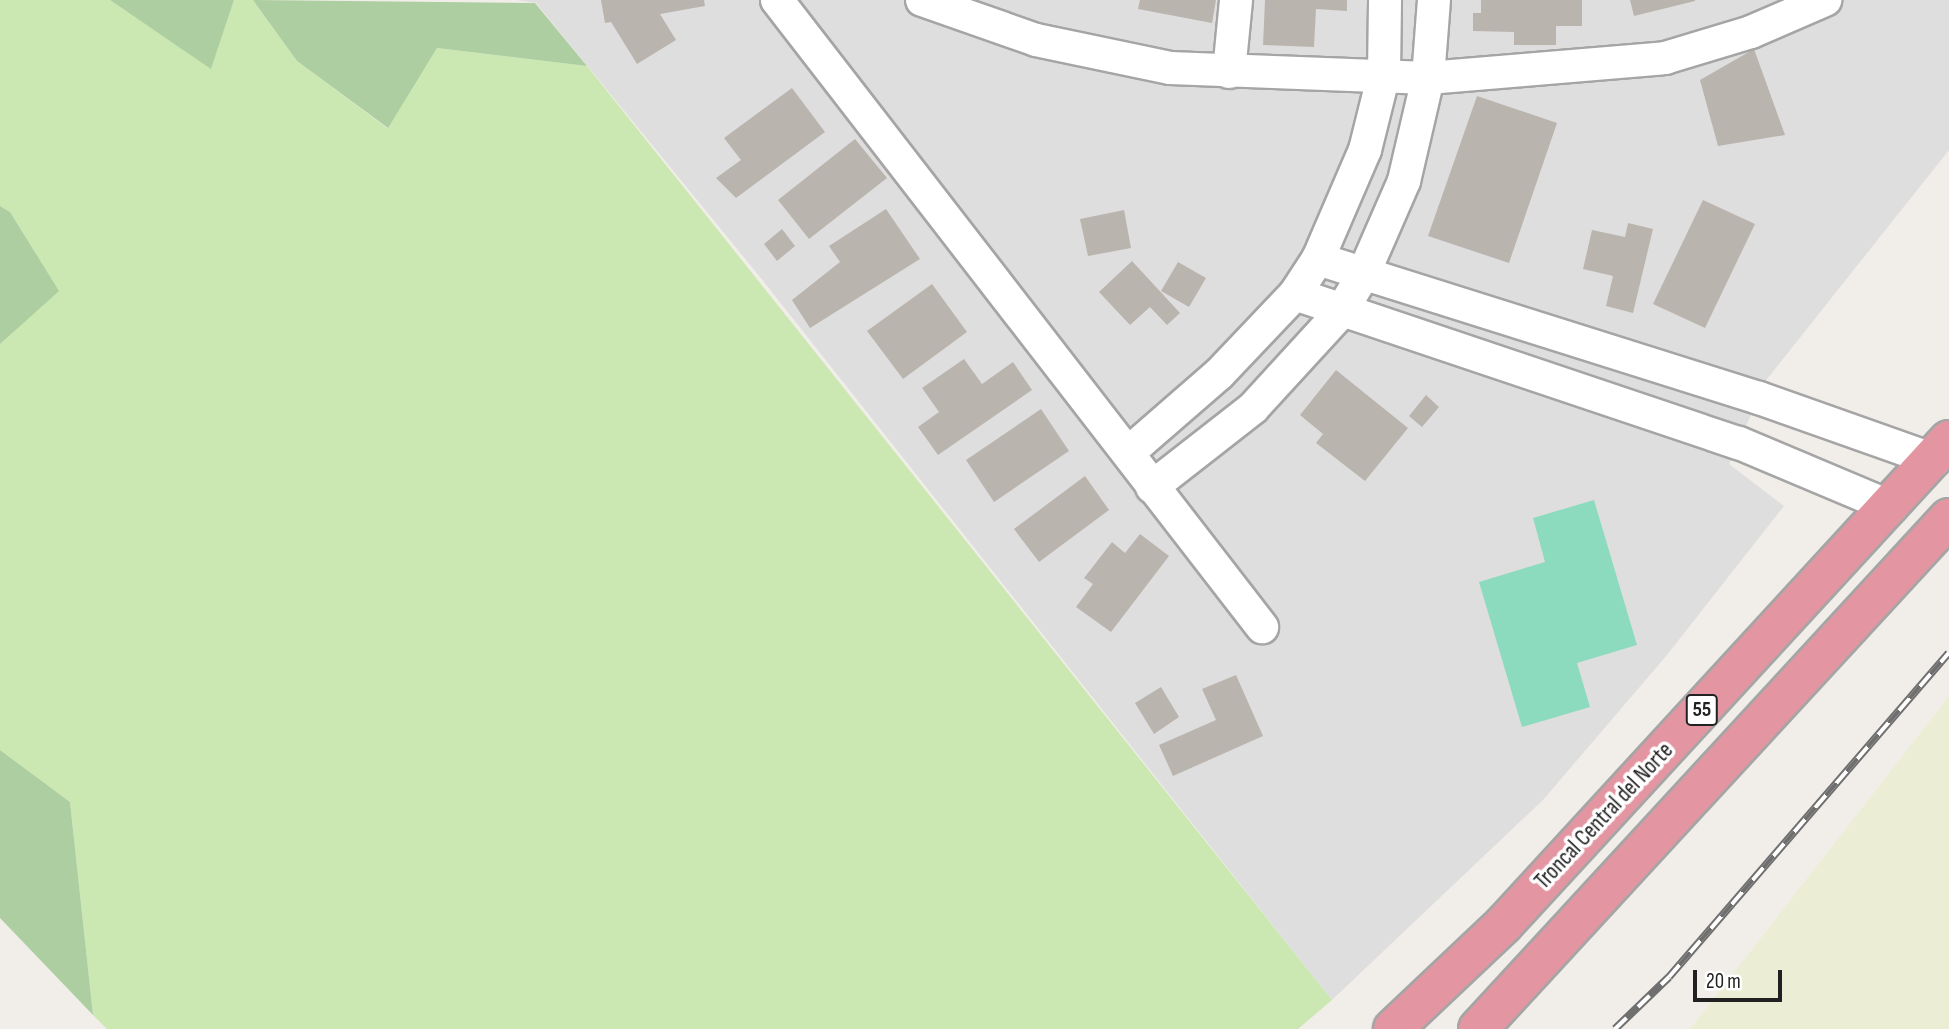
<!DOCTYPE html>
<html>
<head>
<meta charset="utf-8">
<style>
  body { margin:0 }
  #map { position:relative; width:1949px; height:1029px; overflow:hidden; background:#f1eee9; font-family:"Sofia Sans Condensed",sans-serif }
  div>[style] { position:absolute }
  .residential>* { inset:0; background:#dfdede }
  .farmland>* { inset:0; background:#ebeed5 }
  .grass>* { inset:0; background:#cbe7b2 }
  .forest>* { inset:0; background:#accea0 }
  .pitch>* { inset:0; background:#8cdbbe }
  .building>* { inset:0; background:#bab4ae }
  .roads { filter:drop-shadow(2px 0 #a5a5a5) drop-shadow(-2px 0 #a5a5a5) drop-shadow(0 2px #a5a5a5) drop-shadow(0 -2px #a5a5a5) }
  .minor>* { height:32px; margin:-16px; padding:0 16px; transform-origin:16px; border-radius:16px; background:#fff }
  .highway>* { height:38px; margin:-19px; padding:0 19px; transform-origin:19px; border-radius:19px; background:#e396a2 }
  .rail>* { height:8px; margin-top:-4px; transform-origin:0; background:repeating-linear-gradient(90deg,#fff 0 16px,#6f6f6f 0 32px); box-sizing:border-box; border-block:2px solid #6f6f6f }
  span { translate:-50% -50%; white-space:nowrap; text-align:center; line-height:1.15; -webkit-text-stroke:7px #fff; paint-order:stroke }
  .shield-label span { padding:2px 5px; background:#fff; border:2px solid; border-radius:5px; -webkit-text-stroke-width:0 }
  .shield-label { font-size:21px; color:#212121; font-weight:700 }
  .street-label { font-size:23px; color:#212121 }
  .scale { position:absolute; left:1693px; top:970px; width:89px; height:32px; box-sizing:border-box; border:4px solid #212121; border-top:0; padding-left:9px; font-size:21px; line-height:24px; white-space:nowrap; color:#212121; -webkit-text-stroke:5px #fff; paint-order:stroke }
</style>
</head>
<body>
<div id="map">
  <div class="residential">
    <div style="clip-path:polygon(516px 0,1949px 0,1949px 150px,1767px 379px,1729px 464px,1784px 506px,1667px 655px,1543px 800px,1332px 1000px,760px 277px,536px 3px)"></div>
  </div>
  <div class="farmland">
    <div style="clip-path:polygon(1949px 696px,1949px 1029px,1690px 1029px)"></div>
  </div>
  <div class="grass">
    <div style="clip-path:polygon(0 0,110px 0,211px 68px,234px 0,253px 0,297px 61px,387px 128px,437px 48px,587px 66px,1332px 1000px,1298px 1029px,107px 1029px,93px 1015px,70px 802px,0 750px,0 344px,58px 290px,10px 212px,0 206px)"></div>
  </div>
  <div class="forest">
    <div style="clip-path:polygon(110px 0,234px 0,211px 69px)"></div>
    <div style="clip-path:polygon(253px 0,535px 3px,587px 66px,437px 48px,388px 128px,297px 61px)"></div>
    <div style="clip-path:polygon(0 206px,10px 212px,59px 291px,0 344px)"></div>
    <div style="clip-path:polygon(0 750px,70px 802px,93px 1015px,0 918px)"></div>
  </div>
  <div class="pitch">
    <div style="clip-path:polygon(1594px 500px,1637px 645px,1577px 663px,1590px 707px,1522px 727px,1479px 582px,1545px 562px,1533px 518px)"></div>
  </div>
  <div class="building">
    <div style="clip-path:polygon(601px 0,704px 0,705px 6px,660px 14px,676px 40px,637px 64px,611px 22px,605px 23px)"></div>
    <div style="clip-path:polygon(1140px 0,1216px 0,1212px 23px,1138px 9px)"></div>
    <div style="clip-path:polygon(1265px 0,1347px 0,1347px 11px,1316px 9px,1314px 47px,1263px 45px)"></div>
    <div style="clip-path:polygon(1481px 0,1582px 0,1582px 26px,1556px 26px,1556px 45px,1514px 45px,1514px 32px,1473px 31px,1473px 13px,1481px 13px)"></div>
    <div style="clip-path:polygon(1630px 0,1695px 0,1695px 1px,1634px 16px)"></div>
    <div style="clip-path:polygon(1754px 49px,1785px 135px,1718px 146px,1700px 80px)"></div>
    <div style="clip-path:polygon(792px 88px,825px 132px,736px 198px,716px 178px,741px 160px,724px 138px)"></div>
    <div style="clip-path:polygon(1477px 96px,1557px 123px,1509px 263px,1428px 236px)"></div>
    <div style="clip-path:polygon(855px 139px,887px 178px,809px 239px,778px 200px)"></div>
    <div style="clip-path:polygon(1703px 200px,1755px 224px,1705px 328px,1653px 304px)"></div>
    <div style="clip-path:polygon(886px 209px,920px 259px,810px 328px,792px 300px,840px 262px,829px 246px)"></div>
    <div style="clip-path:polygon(1124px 210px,1131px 248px,1088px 256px,1080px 219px)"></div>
    <div style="clip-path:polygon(1628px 223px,1653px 229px,1633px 313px,1606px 306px,1613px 276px,1583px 269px,1592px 230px,1625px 237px)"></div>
    <div style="clip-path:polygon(782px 229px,795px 246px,777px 261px,764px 244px)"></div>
    <div style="clip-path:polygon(1132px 261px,1180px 313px,1167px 325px,1150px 307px,1130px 325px,1099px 292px)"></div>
    <div style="clip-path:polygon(1178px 262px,1206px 278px,1189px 307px,1161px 291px)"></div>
    <div style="clip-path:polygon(932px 284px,967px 332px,903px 379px,867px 331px)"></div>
    <div style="clip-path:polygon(964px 359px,982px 384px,1013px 362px,1032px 390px,938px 455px,918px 427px,939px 412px,922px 388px)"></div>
    <div style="clip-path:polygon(1336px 370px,1408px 428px,1365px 481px,1316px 443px,1323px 434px,1300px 415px)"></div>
    <div style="clip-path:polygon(1426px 395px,1439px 407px,1422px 427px,1409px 416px)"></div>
    <div style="clip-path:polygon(1041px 409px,1069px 451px,994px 502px,966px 460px)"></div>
    <div style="clip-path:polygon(1085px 476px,1109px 510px,1039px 562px,1014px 529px)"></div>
    <div style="clip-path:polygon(1140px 534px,1169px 556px,1111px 632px,1076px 607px,1093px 584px,1084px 578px,1112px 542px,1125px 553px)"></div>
    <div style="clip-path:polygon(1236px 675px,1263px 736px,1173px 776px,1159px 745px,1216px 720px,1202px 689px)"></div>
    <div style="clip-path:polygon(1161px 687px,1179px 717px,1154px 734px,1135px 703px)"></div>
  </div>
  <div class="roads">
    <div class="minor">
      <div style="left:777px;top:0;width:793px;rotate:52.28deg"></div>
      <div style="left:922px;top:0;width:121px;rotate:19.3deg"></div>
      <div style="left:1036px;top:40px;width:137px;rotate:11.8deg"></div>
      <div style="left:1170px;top:68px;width:258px;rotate:2.2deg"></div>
      <div style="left:1428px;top:78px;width:238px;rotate:-4.8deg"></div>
      <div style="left:1665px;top:58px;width:90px;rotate:-16.8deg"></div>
      <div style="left:1751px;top:32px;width:81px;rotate:-23.4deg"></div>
      <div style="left:1229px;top:72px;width:72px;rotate:-84.4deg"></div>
      <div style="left:1318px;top:259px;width:462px;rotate:17.5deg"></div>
      <div style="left:1759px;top:398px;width:186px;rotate:19.5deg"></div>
      <div style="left:1295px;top:294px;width:468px;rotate:18.6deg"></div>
      <div style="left:1739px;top:443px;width:165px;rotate:22.8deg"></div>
      <div style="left:1128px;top:453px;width:121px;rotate:-41deg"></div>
      <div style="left:1219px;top:374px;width:110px;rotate:-46.5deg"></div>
      <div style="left:1295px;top:294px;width:42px;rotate:-56.7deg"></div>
      <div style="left:1318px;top:259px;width:119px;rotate:-66.7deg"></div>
      <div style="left:1365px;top:150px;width:78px;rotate:-76deg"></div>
      <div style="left:1384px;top:74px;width:74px;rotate:-89.2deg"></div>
      <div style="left:1152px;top:487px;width:128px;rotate:-38deg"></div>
      <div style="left:1253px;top:408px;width:130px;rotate:-47.5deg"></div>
      <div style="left:1341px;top:312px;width:43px;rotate:-59.3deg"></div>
      <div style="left:1363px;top:275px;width:103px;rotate:-66.4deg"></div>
      <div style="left:1404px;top:181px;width:106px;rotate:-76.9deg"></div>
      <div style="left:1428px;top:78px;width:78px;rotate:-85.6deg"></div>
    </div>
    <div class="highway">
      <div style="left:1393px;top:1029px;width:151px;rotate:-43.4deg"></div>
      <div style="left:1503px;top:925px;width:659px;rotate:-47.4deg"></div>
      <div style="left:1478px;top:1029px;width:695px;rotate:-47.33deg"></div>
    </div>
  </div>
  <div class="rail">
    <div style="left:1615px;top:1029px;width:75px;rotate:-43.9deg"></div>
    <div style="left:1669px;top:977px;width:428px;rotate:-49.2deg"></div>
  </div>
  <div class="shield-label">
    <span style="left:1702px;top:710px">55</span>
  </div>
  <div class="street-label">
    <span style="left:1604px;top:816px;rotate:-47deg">Troncal Central del Norte</span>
  </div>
  <div class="scale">20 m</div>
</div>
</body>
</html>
